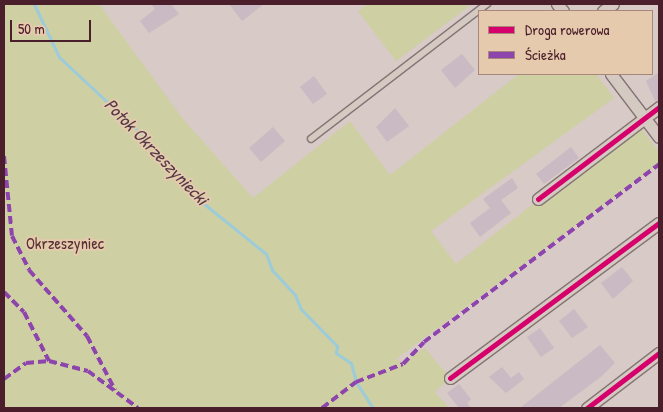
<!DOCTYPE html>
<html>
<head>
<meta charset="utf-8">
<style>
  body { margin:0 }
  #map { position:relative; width:663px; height:412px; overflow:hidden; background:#d8cac6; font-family:"Patrick Hand",sans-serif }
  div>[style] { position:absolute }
  .green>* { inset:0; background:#cecfa3 }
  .stream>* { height:3px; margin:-1.5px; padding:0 1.5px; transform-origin:1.5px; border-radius:1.5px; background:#9ccbda }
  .building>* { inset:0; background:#c9bac3 }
  .roads { filter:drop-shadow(1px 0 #827474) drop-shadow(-1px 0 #827474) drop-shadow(0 1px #827474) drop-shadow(0 -1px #827474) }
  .service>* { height:5.5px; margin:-2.75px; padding:0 2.75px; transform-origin:2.75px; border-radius:2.75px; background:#d4cac1 }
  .minor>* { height:11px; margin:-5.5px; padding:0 5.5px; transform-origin:5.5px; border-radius:5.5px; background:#d4cac1 }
  .quiet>* { height:4px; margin-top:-2px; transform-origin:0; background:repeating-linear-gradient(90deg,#8e44ad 0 8px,transparent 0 12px) }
  .cycleway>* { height:5px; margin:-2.5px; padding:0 2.5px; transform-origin:2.5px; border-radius:2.5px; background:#d6006c }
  span { translate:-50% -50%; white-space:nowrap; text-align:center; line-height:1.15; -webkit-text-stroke:4px #e6caad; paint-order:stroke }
  .park-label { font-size:16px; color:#563134 }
  .water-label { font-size:18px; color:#523947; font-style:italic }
  .frame { position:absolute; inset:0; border:5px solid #4a1f2b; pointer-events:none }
  .legend { position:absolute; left:478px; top:10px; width:175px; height:65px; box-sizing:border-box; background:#e6caad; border:1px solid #a88679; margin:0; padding:6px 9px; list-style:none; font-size:15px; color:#4a1f2b }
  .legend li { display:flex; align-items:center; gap:10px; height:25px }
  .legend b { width:25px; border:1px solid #a88679 }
  .scale { position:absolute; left:10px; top:20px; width:81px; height:22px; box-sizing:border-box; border:2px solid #4a1f2b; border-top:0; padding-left:6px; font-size:15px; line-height:18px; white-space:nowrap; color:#4a1f2b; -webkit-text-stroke:4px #e6caad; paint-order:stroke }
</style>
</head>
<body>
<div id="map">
  <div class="green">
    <div style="clip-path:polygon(4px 4px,99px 4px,183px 119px,253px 198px,350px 121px,390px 175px,519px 74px,596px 74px,614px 98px,431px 231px,456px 264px,637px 123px,659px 152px,659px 164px,396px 359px,402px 363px,425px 348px,450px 378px,435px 392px,449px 408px,4px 408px)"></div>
    <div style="clip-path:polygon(367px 4px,472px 4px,396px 61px,358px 11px)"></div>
  </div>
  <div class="stream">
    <div style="left:34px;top:4px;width:59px;rotate:64.7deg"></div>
    <div style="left:59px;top:57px;width:125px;rotate:43deg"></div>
    <div style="left:150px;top:142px;width:68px;rotate:50.9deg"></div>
    <div style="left:193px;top:195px;width:94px;rotate:38.9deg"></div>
    <div style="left:266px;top:254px;width:17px;rotate:69deg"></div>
    <div style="left:272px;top:270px;width:34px;rotate:47deg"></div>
    <div style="left:295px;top:295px;width:15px;rotate:67deg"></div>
    <div style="left:301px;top:309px;width:52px;rotate:45.8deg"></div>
    <div style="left:337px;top:346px;width:7px;rotate:98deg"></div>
    <div style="left:336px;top:353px;width:18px;rotate:34deg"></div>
    <div style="left:351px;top:363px;width:20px;rotate:75deg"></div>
    <div style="left:356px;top:382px;width:31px;rotate:57deg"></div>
  </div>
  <div class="building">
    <div style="clip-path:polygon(151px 4px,171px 4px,179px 14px,149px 33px,140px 21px,155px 9px)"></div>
    <div style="clip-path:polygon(229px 4px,264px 4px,242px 21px)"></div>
    <div style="clip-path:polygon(462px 54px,475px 70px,455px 88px,441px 70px)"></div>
    <div style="clip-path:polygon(659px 72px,659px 100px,655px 101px,646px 81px)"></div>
    <div style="clip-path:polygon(314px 76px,327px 94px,313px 104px,300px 87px)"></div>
    <div style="clip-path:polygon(395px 108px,409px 126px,387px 142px,376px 127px)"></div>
    <div style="clip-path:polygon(273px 127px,285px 141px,261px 162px,249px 148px)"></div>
    <div style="clip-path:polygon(571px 147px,579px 158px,544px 184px,536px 174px)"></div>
    <div style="clip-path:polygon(512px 178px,518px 188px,501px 200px,511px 213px,480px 237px,470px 223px,490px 208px,483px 199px)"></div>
    <div style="clip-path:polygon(622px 267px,633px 281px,613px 299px,601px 283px)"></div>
    <div style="clip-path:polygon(574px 309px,588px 327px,572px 338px,559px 321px)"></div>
    <div style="clip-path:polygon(540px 328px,554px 348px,541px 357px,527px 337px)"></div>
    <div style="clip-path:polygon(600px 345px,615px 363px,602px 376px,559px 408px,520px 408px)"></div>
    <div style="clip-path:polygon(502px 367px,511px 378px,519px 372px,524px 379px,506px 393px,489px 377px)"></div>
    <div style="clip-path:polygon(459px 384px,471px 399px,467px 403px,471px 408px,459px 408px,447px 393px)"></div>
  </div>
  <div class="roads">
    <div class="service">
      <div style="left:311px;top:139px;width:222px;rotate:-37.5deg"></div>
    </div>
    <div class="minor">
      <div style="left:557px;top:4px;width:9px;rotate:49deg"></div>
      <div style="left:603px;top:11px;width:12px;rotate:-35deg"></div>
      <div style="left:611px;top:74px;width:79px;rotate:52.7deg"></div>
      <div style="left:538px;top:199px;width:152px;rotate:-37.2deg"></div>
      <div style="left:450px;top:378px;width:260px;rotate:-36.6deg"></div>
      <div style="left:587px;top:408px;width:91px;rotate:-37.4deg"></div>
    </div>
  </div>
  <div class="quiet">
    <div style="left:4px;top:156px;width:80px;rotate:84.3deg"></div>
    <div style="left:12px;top:236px;width:38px;rotate:63deg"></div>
    <div style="left:29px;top:270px;width:88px;rotate:48.7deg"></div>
    <div style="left:87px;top:336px;width:61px;rotate:62.6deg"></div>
    <div style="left:4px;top:292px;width:28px;rotate:45deg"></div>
    <div style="left:24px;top:312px;width:55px;rotate:63deg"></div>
    <div style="left:49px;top:361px;width:40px;rotate:14.4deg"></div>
    <div style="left:88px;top:371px;width:62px;rotate:36.5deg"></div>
    <div style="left:4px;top:379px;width:27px;rotate:-36deg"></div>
    <div style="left:26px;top:363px;width:23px;rotate:-5deg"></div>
    <div style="left:322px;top:408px;width:43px;rotate:-37.4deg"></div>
    <div style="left:356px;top:382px;width:50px;rotate:-21deg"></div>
    <div style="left:403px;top:364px;width:30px;rotate:-46deg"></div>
    <div style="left:424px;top:342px;width:295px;rotate:-37.1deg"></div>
  </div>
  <div class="cycleway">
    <div style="left:538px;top:199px;width:152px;rotate:-37.2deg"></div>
    <div style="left:450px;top:378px;width:260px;rotate:-36.6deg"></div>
    <div style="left:587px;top:408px;width:91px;rotate:-37.4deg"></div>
  </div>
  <div class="park-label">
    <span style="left:65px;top:243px">Okrzeszyniec</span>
  </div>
  <div class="water-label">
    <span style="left:156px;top:152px;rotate:46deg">Potok Okrzeszyniecki</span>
  </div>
  <div class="frame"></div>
  <ul class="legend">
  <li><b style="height:6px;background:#d6006c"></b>Droga rowerowa</li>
  <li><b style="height:6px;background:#8e44ad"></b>Ścieżka</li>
  </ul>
  <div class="scale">50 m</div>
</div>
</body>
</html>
